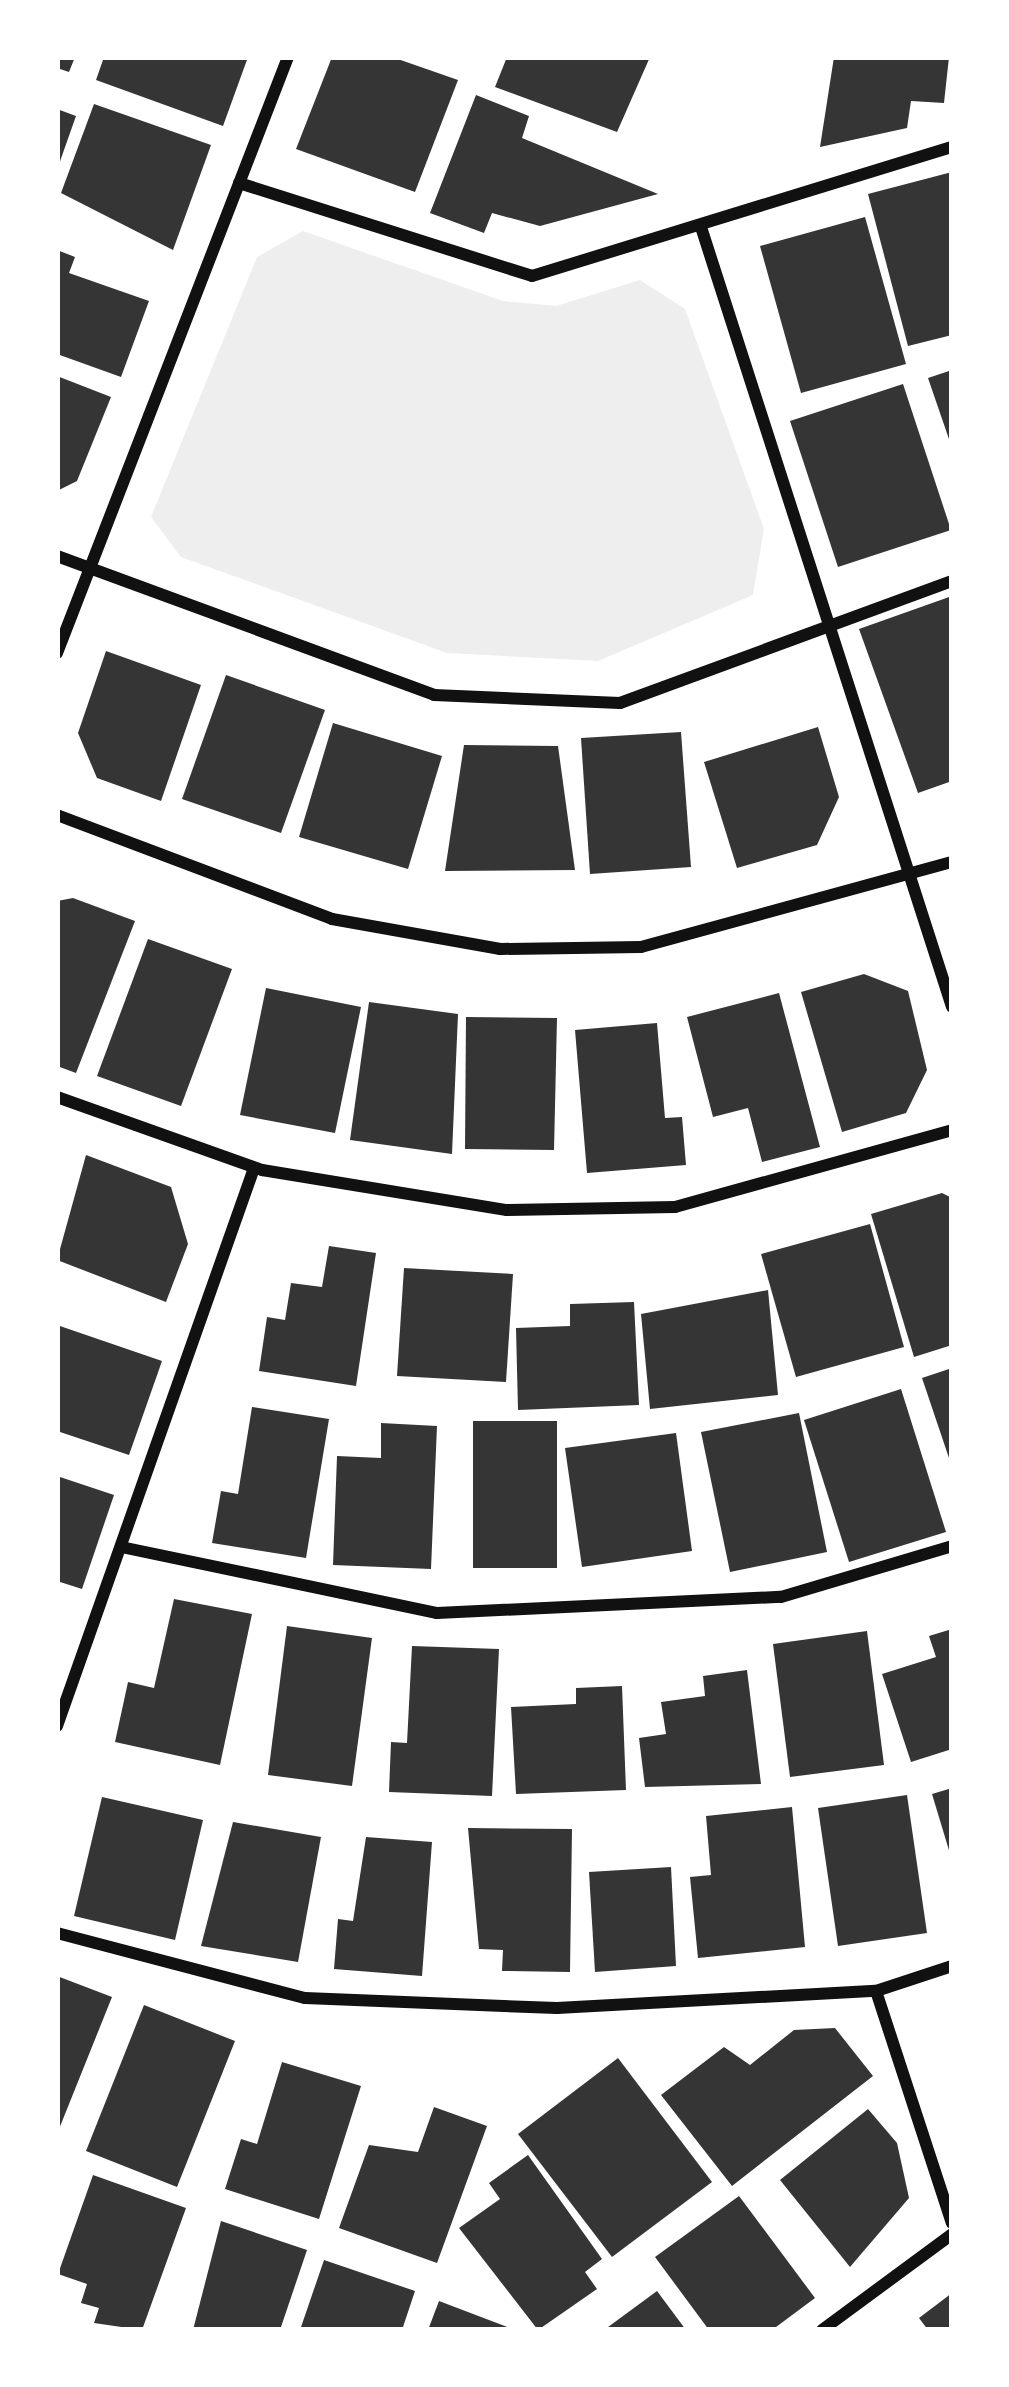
<!DOCTYPE html>
<html>
<head>
<meta charset="utf-8">
<style>
  body { margin:0 }
  #map { position:relative; width:1009px; height:2387px; overflow:hidden; background:#fff; font-family:"Space Grotesk",sans-serif }
  div>[style] { position:absolute }
  .green>* { inset:0; background:#eee }
  .building>* { inset:0; background:#353535 }
  .minor>* { height:12px; margin:-6px; padding:0 6px; transform-origin:6px; border-radius:6px; background:#111 }
  span { translate:-50% -50%; white-space:nowrap; text-align:center; line-height:1.15; -webkit-text-stroke:9px #fff; paint-order:stroke }
  .frame { position:absolute; inset:0; border:60px solid #fff; pointer-events:none }
</style>
</head>
<body>
<div id="map">
  <div class="green">
    <div style="clip-path:polygon(303px 231px,503px 301px,556px 306px,640px 280px,685px 309px,764px 529px,753px 595px,598px 661px,447px 653px,181px 557px,151px 517px,257px 257px)"></div>
  </div>
  <div class="building">
    <div style="clip-path:polygon(57px 57px,75px 57px,69px 72px,57px 68px)"></div>
    <div style="clip-path:polygon(104px 57px,248px 57px,223px 126px,96px 80px)"></div>
    <div style="clip-path:polygon(332px 57px,392px 57px,458px 80px,415px 192px,296px 149px)"></div>
    <div style="clip-path:polygon(507px 57px,650px 57px,617px 132px,495px 87px)"></div>
    <div style="clip-path:polygon(834px 57px,949px 57px,944px 103px,911px 101px,907px 128px,820px 147px)"></div>
    <div style="clip-path:polygon(476px 95px,529px 116px,522px 138px,658px 194px,540px 226px,492px 213px,484px 233px,430px 213px)"></div>
    <div style="clip-path:polygon(94px 104px,211px 145px,173px 250px,61px 193px)"></div>
    <div style="clip-path:polygon(57px 109px,76px 116px,58px 167px,57px 167px)"></div>
    <div style="clip-path:polygon(952px 172px,952px 335px,908px 346px,868px 194px)"></div>
    <div style="clip-path:polygon(865px 217px,906px 364px,801px 393px,760px 246px)"></div>
    <div style="clip-path:polygon(57px 250px,75px 257px,69px 273px,149px 301px,121px 377px,57px 354px)"></div>
    <div style="clip-path:polygon(952px 370px,952px 445px,951px 445px,928px 378px)"></div>
    <div style="clip-path:polygon(57px 376px,111px 397px,77px 481px,57px 491px)"></div>
    <div style="clip-path:polygon(903px 384px,951px 530px,838px 567px,790px 421px)"></div>
    <div style="clip-path:polygon(952px 596px,952px 781px,918px 793px,859px 629px)"></div>
    <div style="clip-path:polygon(106px 651px,201px 685px,161px 801px,97px 778px,78px 733px)"></div>
    <div style="clip-path:polygon(226px 675px,325px 710px,281px 833px,182px 799px)"></div>
    <div style="clip-path:polygon(333px 723px,442px 756px,408px 869px,299px 837px)"></div>
    <div style="clip-path:polygon(818px 727px,839px 797px,817px 845px,737px 868px,704px 762px)"></div>
    <div style="clip-path:polygon(681px 732px,691px 867px,590px 874px,581px 738px)"></div>
    <div style="clip-path:polygon(464px 745px,558px 746px,575px 870px,445px 871px)"></div>
    <div style="clip-path:polygon(73px 898px,135px 921px,76px 1073px,57px 1066px,57px 901px)"></div>
    <div style="clip-path:polygon(148px 939px,232px 969px,181px 1106px,97px 1076px)"></div>
    <div style="clip-path:polygon(864px 974px,908px 991px,927px 1070px,906px 1113px,842px 1132px,801px 992px)"></div>
    <div style="clip-path:polygon(266px 988px,361px 1007px,335px 1133px,240px 1115px)"></div>
    <div style="clip-path:polygon(779px 993px,820px 1147px,762px 1162px,748px 1108px,713px 1117px,687px 1017px)"></div>
    <div style="clip-path:polygon(369px 1002px,458px 1014px,452px 1154px,350px 1140px)"></div>
    <div style="clip-path:polygon(466px 1017px,557px 1018px,554px 1150px,465px 1149px)"></div>
    <div style="clip-path:polygon(657px 1023px,665px 1118px,682px 1117px,686px 1165px,587px 1173px,575px 1030px)"></div>
    <div style="clip-path:polygon(86px 1155px,171px 1187px,188px 1244px,166px 1302px,57px 1260px)"></div>
    <div style="clip-path:polygon(942px 1193px,952px 1198px,952px 1345px,914px 1357px,871px 1214px)"></div>
    <div style="clip-path:polygon(870px 1224px,904px 1347px,796px 1377px,761px 1254px)"></div>
    <div style="clip-path:polygon(329px 1246px,376px 1253px,356px 1386px,259px 1371px,267px 1317px,285px 1320px,291px 1283px,322px 1287px)"></div>
    <div style="clip-path:polygon(404px 1268px,513px 1274px,506px 1382px,397px 1376px)"></div>
    <div style="clip-path:polygon(768px 1290px,778px 1395px,650px 1409px,641px 1314px)"></div>
    <div style="clip-path:polygon(634px 1302px,639px 1405px,518px 1410px,516px 1328px,570px 1326px,570px 1304px)"></div>
    <div style="clip-path:polygon(57px 1325px,162px 1361px,129px 1455px,57px 1431px)"></div>
    <div style="clip-path:polygon(952px 1368px,952px 1464px,951px 1464px,922px 1378px)"></div>
    <div style="clip-path:polygon(901px 1389px,946px 1532px,849px 1562px,804px 1420px)"></div>
    <div style="clip-path:polygon(252px 1407px,329px 1419px,306px 1558px,212px 1543px,221px 1491px,238px 1494px)"></div>
    <div style="clip-path:polygon(799px 1413px,827px 1552px,730px 1572px,701px 1432px)"></div>
    <div style="clip-path:polygon(473px 1421px,557px 1421px,557px 1568px,473px 1568px)"></div>
    <div style="clip-path:polygon(381px 1423px,437px 1426px,431px 1569px,333px 1565px,337px 1456px,381px 1458px)"></div>
    <div style="clip-path:polygon(676px 1433px,692px 1551px,582px 1567px,565px 1448px)"></div>
    <div style="clip-path:polygon(57px 1476px,114px 1495px,82px 1589px,57px 1581px)"></div>
    <div style="clip-path:polygon(174px 1599px,252px 1614px,220px 1765px,115px 1742px,128px 1682px,154px 1688px)"></div>
    <div style="clip-path:polygon(287px 1626px,372px 1638px,352px 1786px,268px 1775px)"></div>
    <div style="clip-path:polygon(952px 1629px,952px 1749px,911px 1762px,882px 1674px,936px 1657px,929px 1636px)"></div>
    <div style="clip-path:polygon(867px 1631px,884px 1765px,790px 1777px,773px 1644px)"></div>
    <div style="clip-path:polygon(412px 1646px,499px 1649px,492px 1796px,389px 1792px,391px 1742px,407px 1743px)"></div>
    <div style="clip-path:polygon(747px 1670px,761px 1784px,645px 1787px,639px 1738px,666px 1734px,661px 1702px,705px 1696px,703px 1676px)"></div>
    <div style="clip-path:polygon(622px 1686px,626px 1790px,516px 1794px,511px 1707px,576px 1704px,576px 1688px)"></div>
    <div style="clip-path:polygon(952px 1788px,952px 1857px,951px 1857px,932px 1794px)"></div>
    <div style="clip-path:polygon(907px 1795px,927px 1933px,838px 1946px,818px 1808px)"></div>
    <div style="clip-path:polygon(102px 1797px,203px 1820px,175px 1940px,74px 1916px)"></div>
    <div style="clip-path:polygon(792px 1807px,805px 1947px,698px 1958px,690px 1877px,711px 1875px,706px 1816px)"></div>
    <div style="clip-path:polygon(233px 1822px,321px 1837px,298px 1962px,201px 1946px)"></div>
    <div style="clip-path:polygon(468px 1828px,572px 1829px,570px 1972px,502px 1971px,503px 1950px,479px 1949px)"></div>
    <div style="clip-path:polygon(366px 1837px,432px 1842px,422px 1976px,334px 1969px,338px 1919px,353px 1921px)"></div>
    <div style="clip-path:polygon(671px 1867px,676px 1966px,595px 1972px,589px 1872px)"></div>
    <div style="clip-path:polygon(57px 1976px,112px 1997px,57px 2134px)"></div>
    <div style="clip-path:polygon(144px 2005px,235px 2041px,177px 2187px,86px 2151px)"></div>
    <div style="clip-path:polygon(835px 2028px,873px 2076px,732px 2186px,661px 2095px,724px 2047px,750px 2065px,794px 2030px)"></div>
    <div style="clip-path:polygon(618px 2058px,712px 2182px,612px 2257px,518px 2134px)"></div>
    <div style="clip-path:polygon(282px 2062px,361px 2086px,319px 2219px,225px 2189px,241px 2139px,257px 2144px)"></div>
    <div style="clip-path:polygon(434px 2107px,487px 2126px,437px 2263px,339px 2228px,369px 2145px,418px 2152px)"></div>
    <div style="clip-path:polygon(868px 2109px,897px 2143px,909px 2198px,850px 2267px,780px 2180px)"></div>
    <div style="clip-path:polygon(528px 2155px,602px 2259px,585px 2272px,597px 2289px,538px 2330px,459px 2228px,500px 2199px,489px 2183px)"></div>
    <div style="clip-path:polygon(93px 2175px,186px 2208px,142px 2330px,94px 2323px,99px 2308px,81px 2303px,87px 2284px,58px 2274px)"></div>
    <div style="clip-path:polygon(739px 2196px,815px 2298px,772px 2330px,709px 2330px,655px 2257px)"></div>
    <div style="clip-path:polygon(221px 2221px,307px 2250px,280px 2330px,193px 2330px)"></div>
    <div style="clip-path:polygon(324px 2260px,415px 2291px,402px 2330px,300px 2330px)"></div>
    <div style="clip-path:polygon(657px 2291px,686px 2330px,604px 2330px)"></div>
    <div style="clip-path:polygon(952px 2293px,952px 2330px,928px 2330px,919px 2318px)"></div>
    <div style="clip-path:polygon(439px 2301px,515px 2330px,428px 2330px)"></div>
  </div>
  <div class="minor">
    <div style="left:239px;top:183px;width:307px;rotate:17.6deg"></div>
    <div style="left:532px;top:276px;width:439px;rotate:-17.1deg"></div>
    <div style="left:701px;top:227px;width:819px;rotate:72.16deg"></div>
    <div style="left:57px;top:556px;width:402px;rotate:20.2deg"></div>
    <div style="left:434px;top:695px;width:186px;rotate:2.5deg"></div>
    <div style="left:620px;top:703px;width:354px;rotate:-20.2deg"></div>
    <div style="left:57px;top:653px;width:639px;rotate:-68.81deg"></div>
    <div style="left:57px;top:815px;width:294px;rotate:20.7deg"></div>
    <div style="left:332px;top:919px;width:171px;rotate:10.1deg"></div>
    <div style="left:500px;top:949px;width:141px;rotate:-0.8deg"></div>
    <div style="left:641px;top:947px;width:322px;rotate:-15.3deg"></div>
    <div style="left:57px;top:1097px;width:218px;rotate:19.6deg"></div>
    <div style="left:262px;top:1170px;width:248px;rotate:9.3deg"></div>
    <div style="left:507px;top:1210px;width:168px;rotate:-1deg"></div>
    <div style="left:675px;top:1207px;width:288px;rotate:-15.5deg"></div>
    <div style="left:126px;top:1548px;width:318px;rotate:11.8deg"></div>
    <div style="left:437px;top:1613px;width:344px;rotate:-2.7deg"></div>
    <div style="left:781px;top:1597px;width:178px;rotate:-16.6deg"></div>
    <div style="left:57px;top:1726px;width:592px;rotate:-70.55deg"></div>
    <div style="left:57px;top:1933px;width:256px;rotate:14.7deg"></div>
    <div style="left:305px;top:1998px;width:252px;rotate:2.3deg"></div>
    <div style="left:557px;top:2008px;width:319px;rotate:-3.1deg"></div>
    <div style="left:876px;top:1991px;width:80px;rotate:-18.2deg"></div>
    <div style="left:876px;top:1991px;width:244px;rotate:71.9deg"></div>
    <div style="left:822px;top:2330px;width:162px;rotate:-36.4deg"></div>
  </div>
  <div class="frame"></div>
</div>
</body>
</html>
